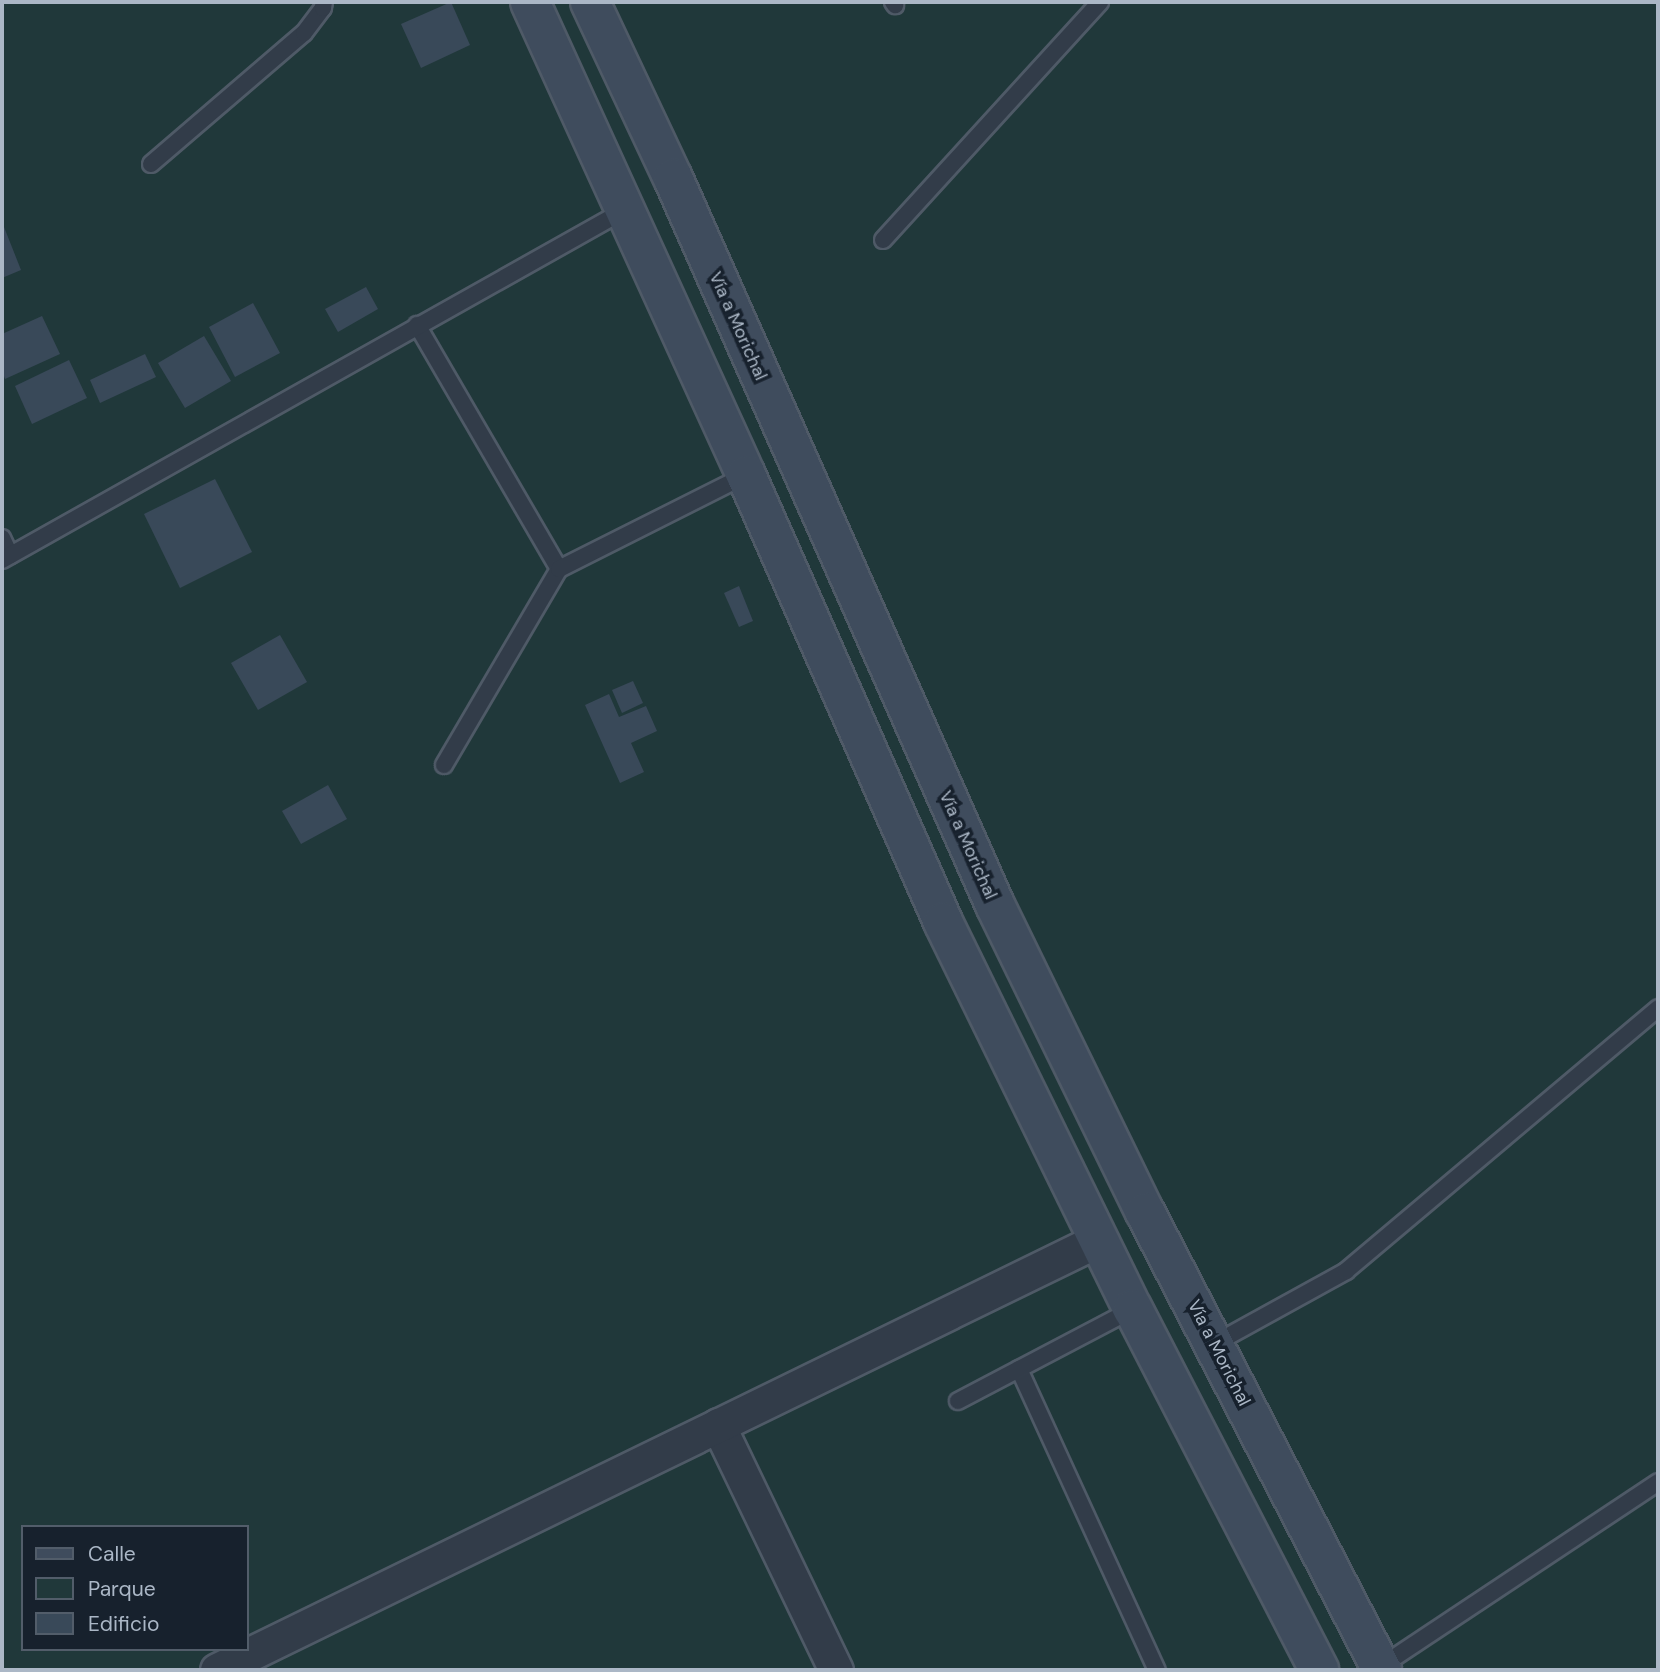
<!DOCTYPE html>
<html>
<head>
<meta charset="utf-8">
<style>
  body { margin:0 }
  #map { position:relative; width:1660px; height:1672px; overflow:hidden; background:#1e2b39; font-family:"DM Sans",sans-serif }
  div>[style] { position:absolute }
  .green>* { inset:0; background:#20383a }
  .building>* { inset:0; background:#394959 }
  .roads { filter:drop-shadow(2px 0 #4f5a67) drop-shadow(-2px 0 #4f5a67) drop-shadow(0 2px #4f5a67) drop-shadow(0 -2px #4f5a67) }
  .lane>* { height:16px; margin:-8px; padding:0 8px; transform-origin:8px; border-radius:8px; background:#323c49 }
  .street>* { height:33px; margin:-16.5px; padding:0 16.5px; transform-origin:16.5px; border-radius:16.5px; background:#323c49 }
  .secondary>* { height:38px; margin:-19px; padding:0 19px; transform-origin:19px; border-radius:19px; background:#3f4c5d }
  span { translate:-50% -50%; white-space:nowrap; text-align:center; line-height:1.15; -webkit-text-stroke:7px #17212d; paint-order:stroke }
  .street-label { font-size:18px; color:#abb7c6 }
  .frame { position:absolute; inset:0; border:4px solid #abb7c6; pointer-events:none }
  .legend { position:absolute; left:21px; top:1525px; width:228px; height:126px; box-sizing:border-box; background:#17212d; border:2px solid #525d6a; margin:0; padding:9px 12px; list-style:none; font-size:21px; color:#abb7c6 }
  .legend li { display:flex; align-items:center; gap:14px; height:35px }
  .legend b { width:35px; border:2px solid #525d6a }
</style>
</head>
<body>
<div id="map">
  <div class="green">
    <div style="clip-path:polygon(evenodd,2px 2px,1658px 2px,1658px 1670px,2px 1670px,2px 2px,23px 1527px,247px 1527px,247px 1649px,23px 1649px,23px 1527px)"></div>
  </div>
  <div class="building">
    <div style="clip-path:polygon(451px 2px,470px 45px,421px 68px,401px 24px)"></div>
    <div style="clip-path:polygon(2px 222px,21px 270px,2px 278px)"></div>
    <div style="clip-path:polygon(366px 287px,378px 309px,338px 332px,325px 309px)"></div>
    <div style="clip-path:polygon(253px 303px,280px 353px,235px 377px,209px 327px)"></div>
    <div style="clip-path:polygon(42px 316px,60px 354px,5px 379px,2px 371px,2px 334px)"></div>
    <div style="clip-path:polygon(204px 336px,231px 381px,185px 408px,158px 363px)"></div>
    <div style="clip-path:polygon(145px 354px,156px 377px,100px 403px,90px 380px)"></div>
    <div style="clip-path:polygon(69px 360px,87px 398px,32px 424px,15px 386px)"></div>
    <div style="clip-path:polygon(215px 479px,252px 552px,180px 588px,144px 514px)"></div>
    <div style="clip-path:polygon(739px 586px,753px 621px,739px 627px,724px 593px)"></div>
    <div style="clip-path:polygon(280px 635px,307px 682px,258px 710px,231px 663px)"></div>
    <div style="clip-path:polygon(633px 681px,643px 703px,622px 713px,612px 690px)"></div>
    <div style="clip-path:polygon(609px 694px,619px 717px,646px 706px,657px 731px,631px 743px,644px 772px,620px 783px,585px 705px)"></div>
    <div style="clip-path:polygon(328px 785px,347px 819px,301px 844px,282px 811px)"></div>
  </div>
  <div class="roads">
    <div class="lane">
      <div style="left:893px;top:2px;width:4px;rotate:56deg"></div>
      <div style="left:151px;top:164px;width:201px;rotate:-40.6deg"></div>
      <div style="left:304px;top:33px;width:31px;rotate:-53deg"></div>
      <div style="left:323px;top:8px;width:6px;rotate:-81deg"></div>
      <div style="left:883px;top:240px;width:322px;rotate:-47.6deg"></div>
      <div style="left:417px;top:325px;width:282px;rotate:59.8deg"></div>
      <div style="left:2px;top:538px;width:19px;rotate:65deg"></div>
      <div style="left:2px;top:560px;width:715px;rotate:-29.33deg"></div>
      <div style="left:444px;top:765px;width:227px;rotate:-59.6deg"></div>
      <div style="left:559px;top:569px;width:209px;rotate:-26.7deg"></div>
      <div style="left:1214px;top:1344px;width:151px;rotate:-28.9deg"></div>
      <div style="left:1346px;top:1271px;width:408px;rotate:-40.1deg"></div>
      <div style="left:1019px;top:1369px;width:331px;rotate:65.4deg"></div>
      <div style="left:958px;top:1401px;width:198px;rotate:-27.7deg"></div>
      <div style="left:1380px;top:1667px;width:334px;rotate:-33.6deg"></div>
    </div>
    <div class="street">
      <div style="left:718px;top:1425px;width:272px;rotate:64.3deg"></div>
      <div style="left:217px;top:1670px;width:980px;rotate:-26.02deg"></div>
    </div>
    <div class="secondary">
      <div style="left:530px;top:2px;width:520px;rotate:65.46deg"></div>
      <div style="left:746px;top:475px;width:488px;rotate:66.2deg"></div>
      <div style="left:943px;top:922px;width:431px;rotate:63.9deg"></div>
      <div style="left:1133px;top:1309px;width:406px;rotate:62.7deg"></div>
      <div style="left:590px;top:2px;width:195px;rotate:64.8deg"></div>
      <div style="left:673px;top:178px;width:795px;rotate:66.11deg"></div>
      <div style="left:995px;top:905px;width:342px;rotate:64deg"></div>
      <div style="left:1145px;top:1212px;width:516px;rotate:62.64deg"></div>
    </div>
  </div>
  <div class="street-label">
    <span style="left:738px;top:326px;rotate:66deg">Vía a Morichal</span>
    <span style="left:968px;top:845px;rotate:66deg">Vía a Morichal</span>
    <span style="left:1219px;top:1353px;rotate:63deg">Vía a Morichal</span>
  </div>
  <div class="frame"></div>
  <ul class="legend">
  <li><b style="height:9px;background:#3f4c5d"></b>Calle</li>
  <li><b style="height:19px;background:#20383a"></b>Parque</li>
  <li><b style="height:19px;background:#394959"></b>Edificio</li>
  </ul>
</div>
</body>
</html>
